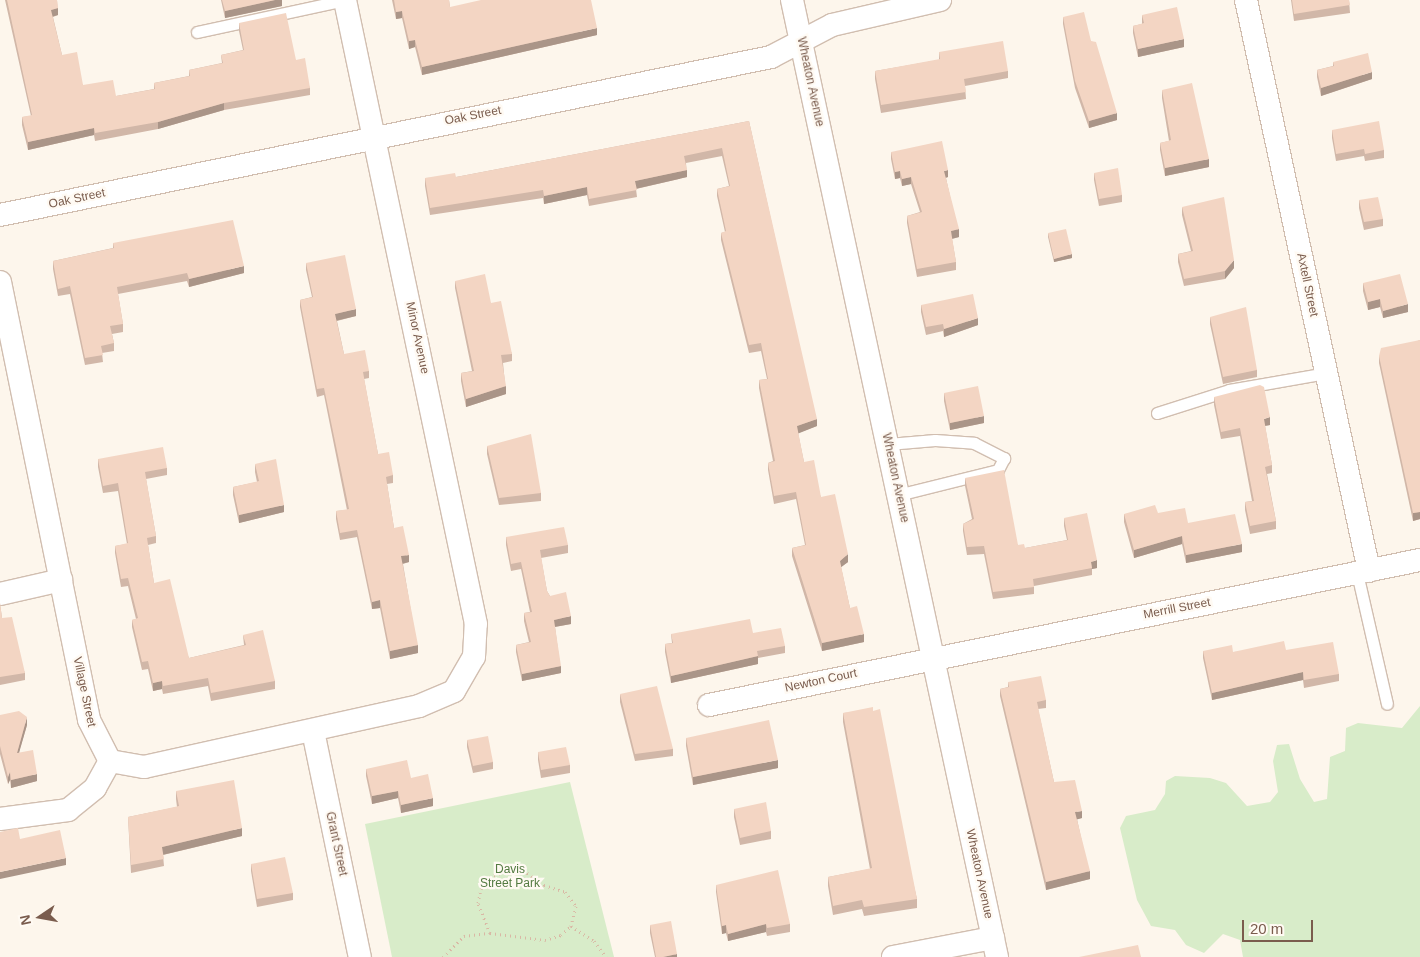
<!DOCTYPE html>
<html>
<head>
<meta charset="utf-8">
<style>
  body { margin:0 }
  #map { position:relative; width:1420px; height:957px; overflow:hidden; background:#fdf6ec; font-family:Arial,sans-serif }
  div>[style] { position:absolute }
  .green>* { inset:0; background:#d8ecc9 }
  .path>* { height:3px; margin-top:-1.5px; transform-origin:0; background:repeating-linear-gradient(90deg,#d9b8a5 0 1px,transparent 0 5px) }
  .roads { filter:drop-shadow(1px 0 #d1beb0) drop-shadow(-1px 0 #d1beb0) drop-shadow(0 1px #d1beb0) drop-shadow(0 -1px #d1beb0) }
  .lane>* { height:11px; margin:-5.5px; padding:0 5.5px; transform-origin:5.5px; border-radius:5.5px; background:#fff }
  .street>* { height:22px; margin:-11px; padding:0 11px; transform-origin:11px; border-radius:11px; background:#fff }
  .wall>* { inset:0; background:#d1b7a8 }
  .shaded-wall>* { inset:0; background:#aa9588 }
  .building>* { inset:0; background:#f3d5c3 }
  span { translate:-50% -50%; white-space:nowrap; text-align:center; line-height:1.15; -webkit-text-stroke:4.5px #fffaf3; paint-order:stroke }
  .street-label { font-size:12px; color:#7a5c4d }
  .park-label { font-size:12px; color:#537a41 }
  .north { position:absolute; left:15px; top:892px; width:50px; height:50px; -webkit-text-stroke:4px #fffaf3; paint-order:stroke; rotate:258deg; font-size:14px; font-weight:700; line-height:20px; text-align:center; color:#7a5c4d }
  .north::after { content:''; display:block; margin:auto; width:18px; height:22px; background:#7a5c4d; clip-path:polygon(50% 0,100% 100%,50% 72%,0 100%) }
  .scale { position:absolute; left:1242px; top:920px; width:71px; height:22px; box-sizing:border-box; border:2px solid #7a5c4d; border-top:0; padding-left:6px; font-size:15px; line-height:18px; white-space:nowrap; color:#7a5c4d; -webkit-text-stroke:4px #fffaf3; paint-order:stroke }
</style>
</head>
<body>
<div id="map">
  <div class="green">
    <div style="clip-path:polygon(1420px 706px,1420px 957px,1243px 957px,1240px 940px,1223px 934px,1204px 953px,1186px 945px,1175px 930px,1151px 926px,1137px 900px,1120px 828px,1126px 816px,1155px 810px,1165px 794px,1166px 781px,1175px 776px,1210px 778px,1226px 783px,1247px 806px,1270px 802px,1278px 792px,1273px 761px,1277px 745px,1289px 744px,1300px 779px,1314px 802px,1327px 799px,1330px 757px,1345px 751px,1346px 728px,1358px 723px,1402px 728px)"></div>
    <div style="clip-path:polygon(570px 782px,614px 957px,392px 957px,365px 824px)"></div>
  </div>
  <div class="path">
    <div style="left:490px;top:933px;width:32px;rotate:-112deg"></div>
    <div style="left:478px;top:903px;width:14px;rotate:-78deg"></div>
    <div style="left:481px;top:889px;width:14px;rotate:-56deg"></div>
    <div style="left:489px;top:877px;width:32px;rotate:-18deg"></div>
    <div style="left:519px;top:867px;width:31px;rotate:36deg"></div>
    <div style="left:544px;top:885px;width:22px;rotate:18deg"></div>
    <div style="left:565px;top:892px;width:18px;rotate:52deg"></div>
    <div style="left:576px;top:906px;width:21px;rotate:104deg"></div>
    <div style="left:571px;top:926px;width:27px;rotate:33deg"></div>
    <div style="left:594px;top:941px;width:20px;rotate:53deg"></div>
    <div style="left:443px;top:957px;width:30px;rotate:-45deg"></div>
    <div style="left:464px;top:936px;width:26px;rotate:-7deg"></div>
    <div style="left:490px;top:933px;width:55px;rotate:7.3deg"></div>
    <div style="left:545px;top:940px;width:17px;rotate:-17deg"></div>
    <div style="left:561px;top:935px;width:13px;rotate:-42deg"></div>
  </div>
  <div class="roads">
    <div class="lane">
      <div style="left:197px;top:32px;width:151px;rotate:-12.2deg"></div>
      <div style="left:1157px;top:413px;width:76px;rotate:-17.7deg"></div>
      <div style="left:1229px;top:390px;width:98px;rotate:-9.9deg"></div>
      <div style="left:888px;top:444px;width:47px;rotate:-4.9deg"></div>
      <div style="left:935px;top:440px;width:39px;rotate:4deg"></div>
      <div style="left:974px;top:443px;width:34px;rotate:27deg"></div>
      <div style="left:1004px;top:458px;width:13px;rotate:117deg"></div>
      <div style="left:998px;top:470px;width:103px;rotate:166deg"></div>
      <div style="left:1357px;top:573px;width:134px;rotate:77.1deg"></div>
    </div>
    <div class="street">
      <div style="left:792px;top:0;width:979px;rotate:77.91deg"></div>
      <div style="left:1246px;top:0;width:584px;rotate:77.84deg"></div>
      <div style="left:0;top:215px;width:787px;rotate:-11.58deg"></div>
      <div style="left:771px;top:57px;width:69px;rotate:-27.7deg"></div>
      <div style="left:832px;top:25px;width:111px;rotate:-13deg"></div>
      <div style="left:0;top:282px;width:447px;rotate:78.5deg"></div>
      <div style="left:89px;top:720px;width:46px;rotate:62.9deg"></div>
      <div style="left:110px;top:761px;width:35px;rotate:10deg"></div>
      <div style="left:144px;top:767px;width:282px;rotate:-12.5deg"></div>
      <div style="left:419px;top:706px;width:38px;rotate:-23deg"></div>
      <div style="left:454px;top:691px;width:39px;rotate:-60deg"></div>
      <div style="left:474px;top:657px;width:33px;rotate:-87deg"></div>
      <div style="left:476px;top:624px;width:638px;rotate:-101.86deg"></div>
      <div style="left:0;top:594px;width:63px;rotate:-12.9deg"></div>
      <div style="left:709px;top:705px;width:726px;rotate:-11.53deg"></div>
      <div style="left:313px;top:731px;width:231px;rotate:78.3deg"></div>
      <div style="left:0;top:819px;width:69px;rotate:-7.5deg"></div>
      <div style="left:68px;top:810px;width:35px;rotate:-39deg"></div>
      <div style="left:95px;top:788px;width:31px;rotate:-61deg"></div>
      <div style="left:893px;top:957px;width:102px;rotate:-10.8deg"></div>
    </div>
  </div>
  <div class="wall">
    <div style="clip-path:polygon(5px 0,57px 0,58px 15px,53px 17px,62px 55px,83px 85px,116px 96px,154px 89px,154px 83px,189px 76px,189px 70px,222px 63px,221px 55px,243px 50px,239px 31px,239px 23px,296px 60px,310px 88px,310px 95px,224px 110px,158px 129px,95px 141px,94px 135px,28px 150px,22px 125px,22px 117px,31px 116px)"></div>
    <div style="clip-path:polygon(221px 0,282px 0,282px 6px,225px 18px)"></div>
    <div style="clip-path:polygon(392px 0,449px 0,450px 7px,597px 35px,422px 75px,415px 47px,409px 49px,402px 18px,396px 19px)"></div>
    <div style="clip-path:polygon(1291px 0,1349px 0,1350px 13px,1294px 21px)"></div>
    <div style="clip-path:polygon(1142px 15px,1184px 47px,1138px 57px,1133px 33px,1133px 26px,1142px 24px)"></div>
    <div style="clip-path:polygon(1063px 17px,1091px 41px,1117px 120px,1089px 128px,1075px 88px,1063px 24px)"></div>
    <div style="clip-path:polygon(939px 52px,1008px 71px,1008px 78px,965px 86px,966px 99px,881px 113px,875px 79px,875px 71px,939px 60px)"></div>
    <div style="clip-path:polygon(1333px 62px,1372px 79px,1321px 96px,1317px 77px,1317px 70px,1333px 66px)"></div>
    <div style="clip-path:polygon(1162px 90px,1209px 167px,1165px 176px,1160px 150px,1160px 143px,1169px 141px,1162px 98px)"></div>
    <div style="clip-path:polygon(749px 121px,817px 426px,798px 433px,804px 462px,821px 497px,848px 562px,841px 567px,850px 608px,864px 642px,822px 651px,792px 556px,792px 548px,805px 545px,796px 499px,774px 504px,768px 470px,768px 463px,773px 461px,759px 388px,759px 380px,767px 379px,761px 351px,749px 353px,721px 240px,721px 233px,725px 232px,717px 196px,717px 189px,729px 186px,722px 156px,686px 163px,687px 177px,636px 189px,637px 197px,589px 206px,587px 195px,544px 204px,543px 198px,430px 215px,425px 186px,425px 178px,456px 177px)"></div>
    <div style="clip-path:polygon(1332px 130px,1384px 150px,1384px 158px,1365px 161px,1364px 156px,1336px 161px,1332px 138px)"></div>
    <div style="clip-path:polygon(891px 152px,948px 177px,946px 178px,959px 237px,952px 239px,956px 262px,956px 270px,917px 277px,907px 223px,907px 216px,920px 212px,911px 184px,902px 186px,900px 178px,895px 179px,891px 159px)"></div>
    <div style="clip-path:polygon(1094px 173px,1122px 195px,1122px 202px,1099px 206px,1094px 180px)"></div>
    <div style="clip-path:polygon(1359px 200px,1383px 219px,1383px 226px,1364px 230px,1359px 208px)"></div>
    <div style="clip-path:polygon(1182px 207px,1234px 268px,1225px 279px,1184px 286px,1178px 262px,1178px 254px,1191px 251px,1182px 215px)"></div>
    <div style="clip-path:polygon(1048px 233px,1072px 258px,1054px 262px,1048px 237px)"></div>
    <div style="clip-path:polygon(113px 243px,244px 273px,189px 287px,187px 281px,118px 294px,123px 324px,123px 332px,112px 334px,114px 343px,114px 351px,102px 353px,103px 362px,85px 365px,70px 294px,58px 296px,53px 269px,53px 261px,113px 248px)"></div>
    <div style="clip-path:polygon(306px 263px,356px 316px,337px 321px,344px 354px,369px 371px,369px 378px,364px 379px,378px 454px,393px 475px,393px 483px,387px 484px,394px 528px,409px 562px,403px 564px,418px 653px,390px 659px,380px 608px,372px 609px,357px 537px,340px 540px,336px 519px,336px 511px,347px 510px,324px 395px,317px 397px,300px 307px,300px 300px,312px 297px,306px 270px)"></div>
    <div style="clip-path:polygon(455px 281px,491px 303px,512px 354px,512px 361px,503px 363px,506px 394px,466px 407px,461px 381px,461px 373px,472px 371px,455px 288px)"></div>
    <div style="clip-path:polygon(1363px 283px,1408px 312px,1383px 318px,1380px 307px,1368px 310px,1363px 291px)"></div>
    <div style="clip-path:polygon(921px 305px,978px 325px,944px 337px,943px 331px,926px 335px,921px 312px)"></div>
    <div style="clip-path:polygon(1210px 317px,1257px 370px,1257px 377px,1223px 384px,1210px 324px)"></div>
    <div style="clip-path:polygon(1420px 340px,1420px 519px,1413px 521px,1379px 363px,1379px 356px)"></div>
    <div style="clip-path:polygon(944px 393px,984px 423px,950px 430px,944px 401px)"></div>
    <div style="clip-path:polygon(1214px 397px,1270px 425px,1265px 426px,1272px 465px,1272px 473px,1267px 474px,1276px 521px,1276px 529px,1250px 534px,1245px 510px,1245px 502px,1252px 501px,1240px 436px,1221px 439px,1214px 405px)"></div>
    <div style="clip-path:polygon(487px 446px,541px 493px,541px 501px,499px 505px,487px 454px)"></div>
    <div style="clip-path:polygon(98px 459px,167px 468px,167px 475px,146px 479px,156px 536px,156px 543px,148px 545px,154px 583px,189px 658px,244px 645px,243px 635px,275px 681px,275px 689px,211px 701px,208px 686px,163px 694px,162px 689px,153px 691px,148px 669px,142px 670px,132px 627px,132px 620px,136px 619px,128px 586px,121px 587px,115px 553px,115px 546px,127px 544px,118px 491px,103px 493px,98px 467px)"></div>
    <div style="clip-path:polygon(255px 464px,284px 512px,239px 523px,233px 495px,233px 487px,257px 482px,255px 472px)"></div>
    <div style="clip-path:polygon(965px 478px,1018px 545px,1025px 548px,1067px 540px,1064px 526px,1064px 518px,1097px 568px,1092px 569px,1092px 575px,1034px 586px,1034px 594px,993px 599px,984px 554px,967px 555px,963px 531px,963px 524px,972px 519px,965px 486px)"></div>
    <div style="clip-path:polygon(1158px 513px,1188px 523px,1242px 552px,1186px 563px,1182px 544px,1134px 558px,1124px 522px,1124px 514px)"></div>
    <div style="clip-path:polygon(506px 537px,568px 545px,568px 553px,541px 558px,547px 591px,550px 596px,571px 624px,555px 627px,561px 673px,522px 681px,516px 652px,516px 645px,529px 642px,524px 621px,524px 613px,530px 612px,521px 569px,511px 571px,506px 545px)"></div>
    <div style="clip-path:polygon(0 603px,2px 618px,25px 673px,25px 680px,0 685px)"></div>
    <div style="clip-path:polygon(753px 633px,785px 646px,785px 653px,758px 658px,758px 664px,671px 683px,665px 652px,665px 644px,672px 643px,671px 634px)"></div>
    <div style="clip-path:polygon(1286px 650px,1339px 674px,1339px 681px,1304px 688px,1303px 680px,1212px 700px,1203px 658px,1203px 651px,1233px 652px)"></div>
    <div style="clip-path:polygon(1008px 682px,1046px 700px,1046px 708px,1038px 709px,1054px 782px,1082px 818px,1077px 819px,1090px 879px,1046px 890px,1000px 696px,1000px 689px,1008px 687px)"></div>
    <div style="clip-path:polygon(620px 694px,673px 749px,673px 756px,635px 761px,620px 702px)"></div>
    <div style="clip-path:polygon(873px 711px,917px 899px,917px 908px,864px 916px,862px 909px,833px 915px,828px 886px,828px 877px,870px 869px,843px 722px,843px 713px)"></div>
    <div style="clip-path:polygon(0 715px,27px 725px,19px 752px,37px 781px,11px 788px,10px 780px,8px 784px,0 754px)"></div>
    <div style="clip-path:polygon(686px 738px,778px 768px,693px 785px,686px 746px)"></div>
    <div style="clip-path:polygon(467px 740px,493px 762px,493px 769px,473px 773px,467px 747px)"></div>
    <div style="clip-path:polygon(538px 752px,570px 765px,570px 773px,541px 778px,538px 760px)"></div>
    <div style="clip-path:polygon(366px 769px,433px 806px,401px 813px,398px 798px,372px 804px,366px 776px)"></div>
    <div style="clip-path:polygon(176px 791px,242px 836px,163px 855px,164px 866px,131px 873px,128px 817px,177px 807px,176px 799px)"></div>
    <div style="clip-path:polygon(734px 809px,771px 831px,771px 839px,740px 845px,734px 817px)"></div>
    <div style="clip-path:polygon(251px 864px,293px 893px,293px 900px,257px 907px,251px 871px)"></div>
    <div style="clip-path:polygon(716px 885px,790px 924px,790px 932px,767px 936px,766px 932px,728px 941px,726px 933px,722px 934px,716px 892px)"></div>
    <div style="clip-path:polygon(650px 925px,677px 957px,655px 957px,650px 933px)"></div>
  </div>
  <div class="shaded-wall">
    <div style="clip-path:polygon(275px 0,282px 0,282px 6px,225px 18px,225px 11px)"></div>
    <div style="clip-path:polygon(58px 8px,58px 15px,51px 17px,51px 10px)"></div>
    <div style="clip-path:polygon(402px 11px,402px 18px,396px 19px,396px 12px)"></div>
    <div style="clip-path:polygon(597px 28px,597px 35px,422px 75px,422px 67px)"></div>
    <div style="clip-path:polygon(1184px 39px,1184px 47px,1138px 57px,1138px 49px)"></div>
    <div style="clip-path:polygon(415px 40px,415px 47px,409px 49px,409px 41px)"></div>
    <div style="clip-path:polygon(1372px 72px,1372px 79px,1321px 96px,1321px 88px)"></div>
    <div style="clip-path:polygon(224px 103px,224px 110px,158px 129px,158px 122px)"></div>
    <div style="clip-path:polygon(1117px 113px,1117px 120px,1089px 128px,1089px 121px)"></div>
    <div style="clip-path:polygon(94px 128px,94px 135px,28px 150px,28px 142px)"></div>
    <div style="clip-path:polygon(1209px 159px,1209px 167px,1165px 176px,1165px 168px)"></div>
    <div style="clip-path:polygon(687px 170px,687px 177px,635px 189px,635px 181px)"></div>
    <div style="clip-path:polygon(948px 170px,948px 177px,944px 178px,944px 171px)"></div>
    <div style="clip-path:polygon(900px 171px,900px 178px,895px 179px,895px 172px)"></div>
    <div style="clip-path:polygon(911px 177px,911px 184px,902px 186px,902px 179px)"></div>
    <div style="clip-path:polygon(587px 187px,587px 195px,544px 204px,544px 196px)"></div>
    <div style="clip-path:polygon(959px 229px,959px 237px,951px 239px,951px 231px)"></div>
    <div style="clip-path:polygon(1072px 254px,1072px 258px,1054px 262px,1054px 259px)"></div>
    <div style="clip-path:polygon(1234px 260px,1234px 268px,1225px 279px,1225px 271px)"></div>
    <div style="clip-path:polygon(244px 266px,244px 273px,189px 287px,189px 279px)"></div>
    <div style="clip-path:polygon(1380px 299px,1380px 307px,1368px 310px,1368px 302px)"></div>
    <div style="clip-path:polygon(1408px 304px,1408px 312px,1383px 318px,1383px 311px)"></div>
    <div style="clip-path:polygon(356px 309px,356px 316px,335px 321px,335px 314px)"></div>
    <div style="clip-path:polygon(978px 318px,978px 325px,944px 337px,944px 329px)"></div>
    <div style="clip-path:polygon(506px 386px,506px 394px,466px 407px,466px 399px)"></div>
    <div style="clip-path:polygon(984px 416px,984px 423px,950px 430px,950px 423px)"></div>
    <div style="clip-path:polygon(1270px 417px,1270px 425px,1264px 426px,1264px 419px)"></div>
    <div style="clip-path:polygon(817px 419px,817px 426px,797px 434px,797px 426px)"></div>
    <div style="clip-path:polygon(284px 505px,284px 512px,239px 523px,239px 515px)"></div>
    <div style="clip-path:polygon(1420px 512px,1420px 519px,1413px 521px,1413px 513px)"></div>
    <div style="clip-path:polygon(1182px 536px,1182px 544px,1134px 558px,1134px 550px)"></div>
    <div style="clip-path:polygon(1242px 544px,1242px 552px,1186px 563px,1186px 555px)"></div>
    <div style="clip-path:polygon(848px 554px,848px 562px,840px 568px,840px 561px)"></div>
    <div style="clip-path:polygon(409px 555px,409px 562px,401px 564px,401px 556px)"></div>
    <div style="clip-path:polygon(1097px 560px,1097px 568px,1092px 569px,1091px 562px)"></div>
    <div style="clip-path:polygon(380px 600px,380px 608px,372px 609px,372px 602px)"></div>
    <div style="clip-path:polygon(571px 616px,571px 624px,554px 627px,554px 620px)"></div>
    <div style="clip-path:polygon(864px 634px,864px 642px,822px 651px,822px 643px)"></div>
    <div style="clip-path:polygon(418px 645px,418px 653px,390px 659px,390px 651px)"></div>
    <div style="clip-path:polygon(758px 656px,758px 664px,671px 683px,671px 676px)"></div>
    <div style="clip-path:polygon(561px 666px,561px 673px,522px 681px,522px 674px)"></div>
    <div style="clip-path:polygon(1303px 672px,1303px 680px,1212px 700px,1212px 693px)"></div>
    <div style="clip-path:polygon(162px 681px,162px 689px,153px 691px,153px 683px)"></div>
    <div style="clip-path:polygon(27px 717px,27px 725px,17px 760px,17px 753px)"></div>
    <div style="clip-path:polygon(778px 760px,778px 768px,693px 785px,693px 777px)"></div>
    <div style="clip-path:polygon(10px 772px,10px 780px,8px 784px,8px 777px)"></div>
    <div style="clip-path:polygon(37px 774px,37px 781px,11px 788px,11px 780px)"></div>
    <div style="clip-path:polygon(398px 791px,398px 798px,372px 804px,372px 796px)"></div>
    <div style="clip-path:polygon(433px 798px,433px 806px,401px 813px,401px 805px)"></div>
    <div style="clip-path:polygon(1082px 811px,1082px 818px,1075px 820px,1075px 812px)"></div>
    <div style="clip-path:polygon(242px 828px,242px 836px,162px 855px,162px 847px)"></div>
    <div style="clip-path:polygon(66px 858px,66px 865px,0 879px,0 872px)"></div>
    <div style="clip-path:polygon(1090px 871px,1090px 879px,1046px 890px,1046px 882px)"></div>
    <div style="clip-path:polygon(766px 924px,766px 932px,728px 941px,728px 934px)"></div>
    <div style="clip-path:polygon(726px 925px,726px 933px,722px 934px,722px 926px)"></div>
    <div style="clip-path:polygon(677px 954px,677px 957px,663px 957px)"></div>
  </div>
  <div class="building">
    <div style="clip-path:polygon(7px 0,57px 0,58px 8px,51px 10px,62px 55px,77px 52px,83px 85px,113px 80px,116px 96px,155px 89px,154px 83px,190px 76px,189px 70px,223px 63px,221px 55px,244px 50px,239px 23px,286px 13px,296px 60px,305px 58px,310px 88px,224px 103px,158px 122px,95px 133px,94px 128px,28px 142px,22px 117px,32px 115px)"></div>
    <div style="clip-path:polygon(222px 0,275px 0,225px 11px)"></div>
    <div style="clip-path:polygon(394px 0,449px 0,450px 7px,481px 0,591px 0,597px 28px,422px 67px,415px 40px,409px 41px,402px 11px,396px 12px)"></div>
    <div style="clip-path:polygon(1292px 0,1349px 0,1350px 5px,1294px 14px)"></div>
    <div style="clip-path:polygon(1177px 7px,1184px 39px,1138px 49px,1133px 26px,1144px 23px,1142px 15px)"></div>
    <div style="clip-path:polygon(1084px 12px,1091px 41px,1096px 42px,1117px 113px,1089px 121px,1075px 81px,1063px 17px)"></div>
    <div style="clip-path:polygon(1003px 41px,1008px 71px,964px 79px,966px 92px,881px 105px,875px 71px,940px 59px,939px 52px)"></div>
    <div style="clip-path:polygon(1368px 53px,1372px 72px,1321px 88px,1317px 70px,1334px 66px,1333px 62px)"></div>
    <div style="clip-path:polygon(1192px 83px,1209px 159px,1165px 168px,1160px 143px,1171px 140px,1162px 90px)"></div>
    <div style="clip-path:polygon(749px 121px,817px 419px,797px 426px,804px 462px,814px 460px,821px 497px,835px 494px,848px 554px,840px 561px,850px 608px,857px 606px,864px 634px,822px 643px,792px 548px,806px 545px,796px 492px,774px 496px,768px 463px,775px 461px,759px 380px,768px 379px,761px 343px,749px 345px,721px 233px,726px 231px,717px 189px,730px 186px,722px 148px,684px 156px,687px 170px,635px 181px,637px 190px,589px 199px,587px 187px,544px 196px,543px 190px,430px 208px,425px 178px,455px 173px,456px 177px)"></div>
    <div style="clip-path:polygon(1379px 121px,1384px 150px,1365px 154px,1364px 149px,1336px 154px,1332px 130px)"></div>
    <div style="clip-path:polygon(942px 141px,948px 170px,944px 171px,959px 229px,951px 231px,956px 262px,917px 269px,907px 216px,922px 212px,911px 177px,902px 179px,900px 171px,895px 172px,891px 152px)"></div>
    <div style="clip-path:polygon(1118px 168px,1122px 195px,1099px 199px,1094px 173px)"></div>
    <div style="clip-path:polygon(1224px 197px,1234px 260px,1225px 271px,1184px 279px,1178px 254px,1193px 251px,1182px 207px)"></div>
    <div style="clip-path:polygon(1378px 197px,1383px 219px,1364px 222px,1359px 200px)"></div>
    <div style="clip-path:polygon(233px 220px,244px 266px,189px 279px,187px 273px,117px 287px,123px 324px,110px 326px,114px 343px,101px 346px,103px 355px,85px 358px,70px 286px,58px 289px,53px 261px,114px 248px,113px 243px)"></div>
    <div style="clip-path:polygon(1066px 229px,1072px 254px,1054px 259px,1048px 233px)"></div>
    <div style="clip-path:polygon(345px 255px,356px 309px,335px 314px,344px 354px,365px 350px,369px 371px,363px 372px,378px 454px,389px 452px,393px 475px,386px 477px,394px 528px,403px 526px,409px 555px,401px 556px,418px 645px,390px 651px,380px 600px,372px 602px,357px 530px,340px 533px,336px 511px,349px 509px,324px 388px,317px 389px,300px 300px,313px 297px,306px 263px)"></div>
    <div style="clip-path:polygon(485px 274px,491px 303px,501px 301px,512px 354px,501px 355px,506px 386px,466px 399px,461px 373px,474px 371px,455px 281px)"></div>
    <div style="clip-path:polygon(1400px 274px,1408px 304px,1383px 311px,1380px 299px,1368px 302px,1363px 283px)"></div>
    <div style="clip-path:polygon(973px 294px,978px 318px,944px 329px,943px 324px,926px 327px,921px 305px)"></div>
    <div style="clip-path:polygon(1246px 307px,1257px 370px,1223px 377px,1210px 317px)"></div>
    <div style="clip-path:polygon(1420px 340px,1420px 512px,1413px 513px,1379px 356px,1381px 348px)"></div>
    <div style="clip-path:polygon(1260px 385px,1264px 387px,1270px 417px,1264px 419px,1272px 465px,1265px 467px,1276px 521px,1250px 526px,1245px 502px,1254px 501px,1240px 428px,1221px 432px,1214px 397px)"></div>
    <div style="clip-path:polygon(978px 386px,984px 416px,950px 423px,944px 393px)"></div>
    <div style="clip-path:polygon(531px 434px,541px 493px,499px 498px,487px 446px)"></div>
    <div style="clip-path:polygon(163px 447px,167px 468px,145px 472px,156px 536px,147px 538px,154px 583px,170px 579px,189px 658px,246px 645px,243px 635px,263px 630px,275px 681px,211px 693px,208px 678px,163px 686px,162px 681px,153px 683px,148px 661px,142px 662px,132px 620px,138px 618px,128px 578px,121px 579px,115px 546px,128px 543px,118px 483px,103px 486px,98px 459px)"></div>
    <div style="clip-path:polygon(276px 459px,284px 505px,239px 515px,233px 487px,259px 481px,255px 464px)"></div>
    <div style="clip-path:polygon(1004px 470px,1018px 545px,1024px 544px,1025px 548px,1068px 540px,1064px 518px,1087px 513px,1097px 560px,1091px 562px,1092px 568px,1033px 579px,1034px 587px,993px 592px,984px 546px,967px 547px,963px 524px,974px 519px,965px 478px)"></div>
    <div style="clip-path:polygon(1155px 505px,1158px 513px,1185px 508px,1188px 523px,1235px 514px,1242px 544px,1186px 555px,1182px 536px,1134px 550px,1124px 514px)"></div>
    <div style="clip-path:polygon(564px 527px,568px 545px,540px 550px,547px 591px,550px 596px,566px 592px,571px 616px,554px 620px,561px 666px,522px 674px,516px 645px,531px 642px,524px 613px,532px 612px,521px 562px,511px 564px,506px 537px)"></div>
    <div style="clip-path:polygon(0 603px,2px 618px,12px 617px,25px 673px,0 677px)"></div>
    <div style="clip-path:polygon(750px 619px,753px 633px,781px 628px,785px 646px,757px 651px,758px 656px,671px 676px,665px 644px,673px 643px,671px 634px)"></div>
    <div style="clip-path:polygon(1284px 641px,1286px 650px,1333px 642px,1339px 674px,1304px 680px,1303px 672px,1212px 693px,1203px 651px,1232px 645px,1233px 652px)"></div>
    <div style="clip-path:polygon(1041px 676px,1046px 700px,1037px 702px,1054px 782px,1075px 780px,1082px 811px,1075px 812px,1090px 871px,1046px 882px,1000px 689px,1009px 687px,1008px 682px)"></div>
    <div style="clip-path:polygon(657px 686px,673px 749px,635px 754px,620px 694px)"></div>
    <div style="clip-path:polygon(873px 707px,873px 711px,880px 709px,917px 899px,864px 907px,862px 900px,833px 906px,828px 877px,872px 868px,843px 713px)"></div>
    <div style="clip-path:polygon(19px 711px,27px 717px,17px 753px,33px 750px,37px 774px,11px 780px,10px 772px,8px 777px,0 746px,0 715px)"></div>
    <div style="clip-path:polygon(769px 720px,778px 760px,693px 777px,686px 738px)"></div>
    <div style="clip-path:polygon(488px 736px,493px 762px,473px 766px,467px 740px)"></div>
    <div style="clip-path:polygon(566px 747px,570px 765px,541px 770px,538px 752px)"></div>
    <div style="clip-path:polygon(407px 760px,411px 778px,428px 774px,433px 798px,401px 805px,398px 791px,372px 796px,366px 769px)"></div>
    <div style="clip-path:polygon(234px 780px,242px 828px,162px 847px,164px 859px,131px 865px,128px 817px,179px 806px,176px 791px)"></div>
    <div style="clip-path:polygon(766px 802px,771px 831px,740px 838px,734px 809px)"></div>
    <div style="clip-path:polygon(18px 828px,20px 839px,60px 830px,66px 858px,0 872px,0 832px)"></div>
    <div style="clip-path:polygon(285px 857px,293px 893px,257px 899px,251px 864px)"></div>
    <div style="clip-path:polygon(778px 870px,790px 924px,767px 928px,766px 924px,728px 934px,726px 925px,722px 926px,716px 885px)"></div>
    <div style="clip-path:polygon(671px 921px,677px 954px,663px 957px,656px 957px,650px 925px)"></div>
    <div style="clip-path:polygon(1138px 945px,1141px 957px,1079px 957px)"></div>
  </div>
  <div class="street-label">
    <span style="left:810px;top:82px;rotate:78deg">Wheaton Avenue</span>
    <span style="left:473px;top:116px;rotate:-11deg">Oak Street</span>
    <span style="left:77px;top:199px;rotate:-12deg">Oak Street</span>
    <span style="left:1307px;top:285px;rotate:78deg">Axtell Street</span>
    <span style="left:417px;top:338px;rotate:78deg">Minor Avenue</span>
    <span style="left:895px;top:478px;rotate:78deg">Wheaton Avenue</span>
    <span style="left:1177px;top:609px;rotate:-11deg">Merrill Street</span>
    <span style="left:821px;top:681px;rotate:-12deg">Newton Court</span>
    <span style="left:84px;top:692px;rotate:78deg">Village Street</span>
    <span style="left:336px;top:844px;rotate:78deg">Grant Street</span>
    <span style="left:979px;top:874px;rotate:78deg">Wheaton Avenue</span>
  </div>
  <div class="park-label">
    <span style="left:510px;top:877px">Davis<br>Street Park</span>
  </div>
  <div class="north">N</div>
  <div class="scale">20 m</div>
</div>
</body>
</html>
